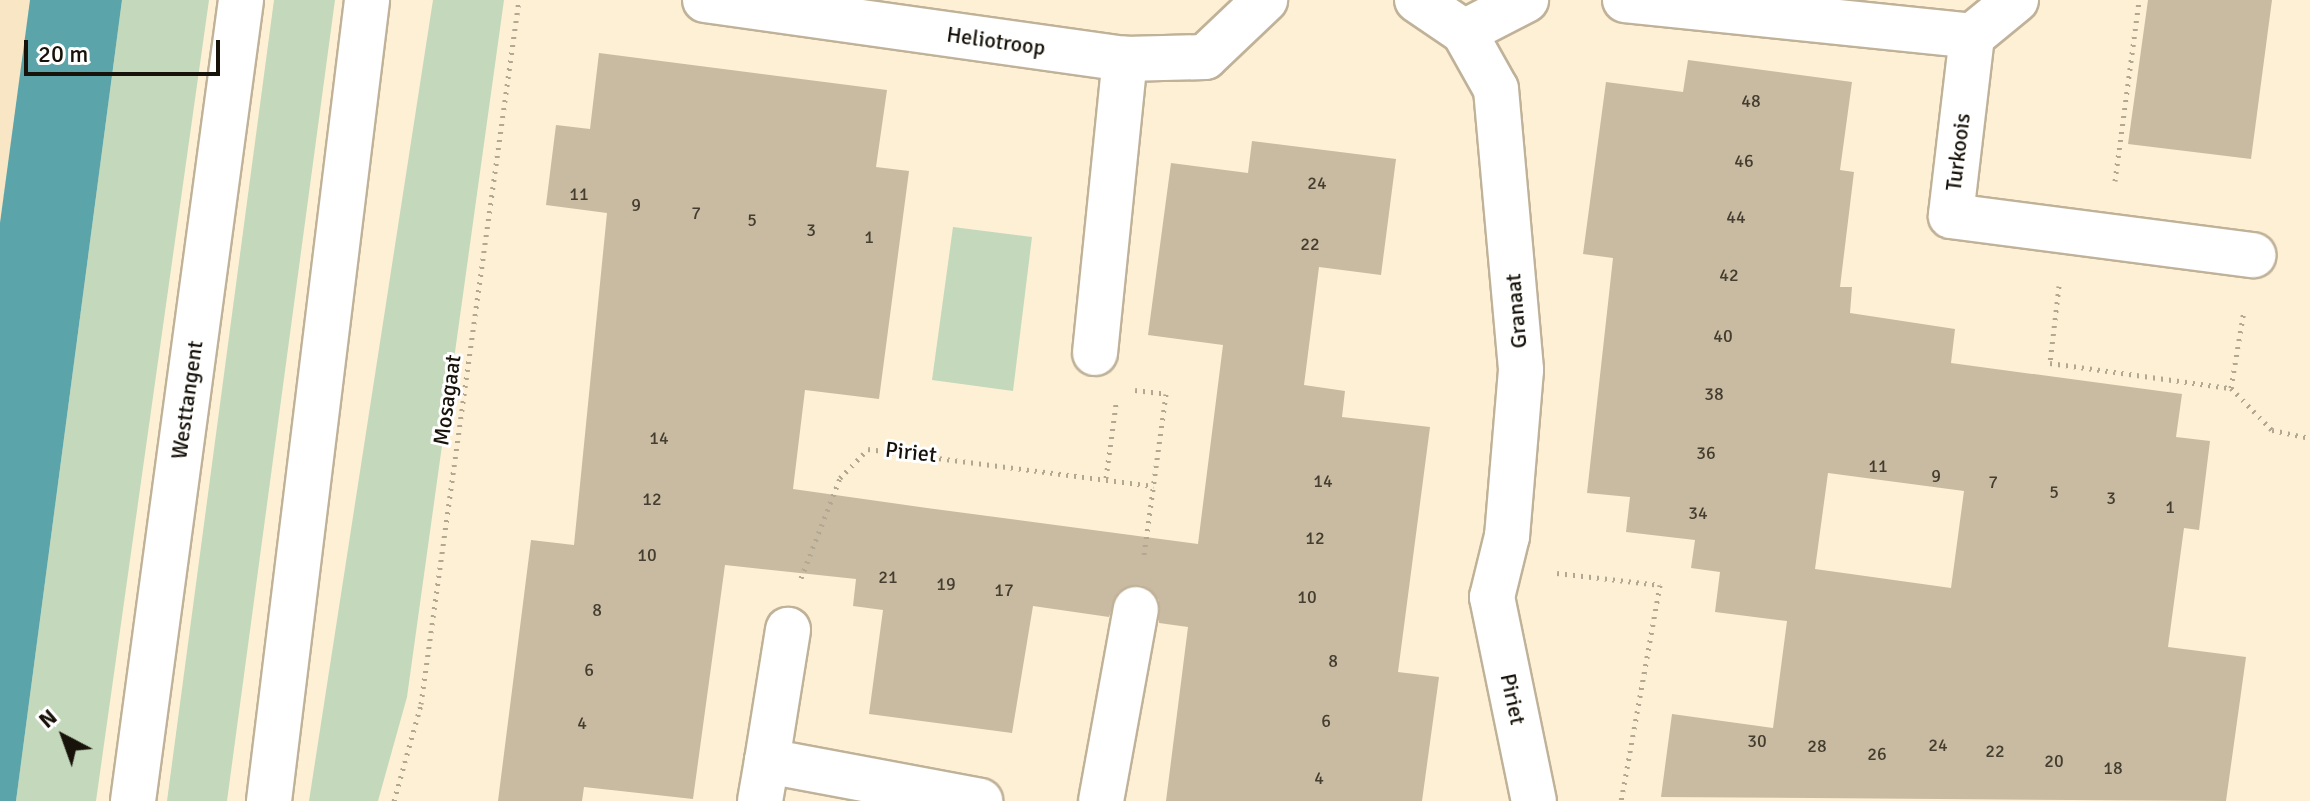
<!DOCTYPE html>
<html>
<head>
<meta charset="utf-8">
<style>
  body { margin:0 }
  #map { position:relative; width:2310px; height:801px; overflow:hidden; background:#fef0d5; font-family:Signika,sans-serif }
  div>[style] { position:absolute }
  .built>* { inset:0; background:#f8e6c4 }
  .green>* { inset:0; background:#c4d8bb }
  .water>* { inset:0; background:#5aa4aa }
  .building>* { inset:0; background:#c8bba1 }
  .path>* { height:5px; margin-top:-2.5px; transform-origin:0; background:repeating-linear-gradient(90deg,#b2a792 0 2px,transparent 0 8px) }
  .roads { filter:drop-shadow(2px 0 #c0b299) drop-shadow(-2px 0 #c0b299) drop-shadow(0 2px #c0b299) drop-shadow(0 -2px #c0b299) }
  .minor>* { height:44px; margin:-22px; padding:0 22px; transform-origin:22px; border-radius:22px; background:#fff }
  .major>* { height:44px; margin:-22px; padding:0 22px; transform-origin:22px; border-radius:22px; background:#fff }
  span { translate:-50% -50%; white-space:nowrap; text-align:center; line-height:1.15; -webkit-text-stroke:6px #fff; paint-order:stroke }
  .number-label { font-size:18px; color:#443d30 }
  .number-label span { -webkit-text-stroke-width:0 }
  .street-label { font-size:22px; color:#18130a }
  .north { position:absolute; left:24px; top:697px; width:80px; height:80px; -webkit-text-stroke:6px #fff; paint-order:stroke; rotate:319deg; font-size:22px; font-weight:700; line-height:32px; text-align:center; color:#18130a }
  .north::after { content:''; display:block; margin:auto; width:28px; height:36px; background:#18130a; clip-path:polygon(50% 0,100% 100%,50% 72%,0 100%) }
  .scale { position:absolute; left:24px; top:40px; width:196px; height:36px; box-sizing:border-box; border:4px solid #18130a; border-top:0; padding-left:10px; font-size:24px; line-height:28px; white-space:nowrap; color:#18130a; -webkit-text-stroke:6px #fff; paint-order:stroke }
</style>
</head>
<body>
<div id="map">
  <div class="built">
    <div style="clip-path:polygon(0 0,67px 0,0 498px)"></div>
  </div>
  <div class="green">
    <div style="clip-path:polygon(122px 0,209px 0,96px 801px,16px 801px)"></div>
    <div style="clip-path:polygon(274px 0,335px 0,227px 801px,167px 801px)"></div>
    <div style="clip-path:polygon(433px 0,504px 0,407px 697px,378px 801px,309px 801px)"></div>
    <div style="clip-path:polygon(953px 227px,1032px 237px,1013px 391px,932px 380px)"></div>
  </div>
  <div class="water">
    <div style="clip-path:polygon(30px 0,122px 0,16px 801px,0 801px,0 223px)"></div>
  </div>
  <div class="building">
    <div style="clip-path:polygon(2148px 0,2272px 0,2251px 159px,2128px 144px)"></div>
    <div style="clip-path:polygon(599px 53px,887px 90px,876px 167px,909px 171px,879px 399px,805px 390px,793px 489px,927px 508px,1198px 544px,1223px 345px,1148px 335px,1171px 163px,1248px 173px,1252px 141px,1396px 159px,1381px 275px,1319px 267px,1304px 385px,1345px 391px,1342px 417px,1430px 427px,1398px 672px,1439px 677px,1422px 801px,1166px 801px,1188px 627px,1159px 623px,1159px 600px,1141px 585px,1118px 592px,1109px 617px,1033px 606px,1012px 733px,869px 714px,883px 610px,853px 606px,856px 579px,725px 565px,693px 799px,584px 787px,582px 801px,498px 801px,531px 540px,574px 545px,607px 213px,546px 205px,556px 125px,590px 129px)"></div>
    <div style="clip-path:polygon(evenodd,1688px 60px,1852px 82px,1840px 170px,1854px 172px,1840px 287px,1852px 287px,1850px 313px,1955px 329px,1951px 363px,2182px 394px,2176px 437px,2210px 441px,2199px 530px,2184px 528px,2168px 647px,2246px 657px,2226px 801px,1661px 797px,1672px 714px,1773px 728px,1787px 621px,1715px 612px,1720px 572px,1691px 568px,1695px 540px,1626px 532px,1630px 497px,1587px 493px,1613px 258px,1583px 254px,1606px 82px,1683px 92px,1688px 60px,1828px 473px,1964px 491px,1951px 588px,1815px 569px,1828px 473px)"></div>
  </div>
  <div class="path">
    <div style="left:2115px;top:181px;width:183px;rotate:-82.4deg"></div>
    <div style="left:2059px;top:286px;width:78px;rotate:96.7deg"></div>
    <div style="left:2050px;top:363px;width:183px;rotate:7.9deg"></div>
    <div style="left:2231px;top:388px;width:59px;rotate:45.7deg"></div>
    <div style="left:2272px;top:430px;width:39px;rotate:12deg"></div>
    <div style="left:2231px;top:388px;width:79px;rotate:-80.5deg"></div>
    <div style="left:1135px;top:390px;width:31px;rotate:7deg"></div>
    <div style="left:1166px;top:394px;width:162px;rotate:97.8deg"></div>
    <div style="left:1106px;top:478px;width:75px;rotate:-82.3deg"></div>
    <div style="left:1557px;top:573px;width:104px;rotate:6.6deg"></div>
    <div style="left:1660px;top:585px;width:219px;rotate:100.2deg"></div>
    <div style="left:801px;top:578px;width:107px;rotate:-68.7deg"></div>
    <div style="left:840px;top:478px;width:40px;rotate:-46deg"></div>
    <div style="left:868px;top:449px;width:288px;rotate:7.4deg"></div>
    <div style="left:394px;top:801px;width:101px;rotate:-74.4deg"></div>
    <div style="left:421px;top:704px;width:711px;rotate:-82.08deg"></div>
  </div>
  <div class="roads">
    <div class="minor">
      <div style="left:705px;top:0;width:424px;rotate:8deg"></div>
      <div style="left:1125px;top:59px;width:80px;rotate:-1.4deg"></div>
      <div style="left:1205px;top:57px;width:83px;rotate:-43.5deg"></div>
      <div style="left:1417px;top:0;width:57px;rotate:34.2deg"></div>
      <div style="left:1464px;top:32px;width:65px;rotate:60.7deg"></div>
      <div style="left:1496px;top:89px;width:282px;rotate:84.9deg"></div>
      <div style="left:1521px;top:370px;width:167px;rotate:94.8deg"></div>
      <div style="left:1507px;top:536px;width:63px;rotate:103.8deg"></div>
      <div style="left:1492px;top:597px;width:208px;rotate:78.4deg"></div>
      <div style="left:1625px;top:0;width:349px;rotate:5.9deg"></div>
      <div style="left:2016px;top:0;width:57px;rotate:140.7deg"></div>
      <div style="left:1972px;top:36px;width:181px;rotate:96.7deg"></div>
      <div style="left:1951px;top:216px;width:305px;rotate:7.4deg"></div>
      <div style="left:1464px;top:32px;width:70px;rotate:-27.3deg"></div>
      <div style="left:1095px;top:353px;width:296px;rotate:-84.2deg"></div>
      <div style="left:767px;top:761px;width:133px;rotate:-80.9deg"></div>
      <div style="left:760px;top:801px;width:41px;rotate:-80.1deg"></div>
      <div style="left:767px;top:761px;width:217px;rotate:10.6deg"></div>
      <div style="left:1101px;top:801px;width:195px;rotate:-79.7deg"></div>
    </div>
    <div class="major">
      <div style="left:133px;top:801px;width:808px;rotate:-82.32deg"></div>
      <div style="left:269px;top:801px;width:807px;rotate:-83.02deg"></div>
    </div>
  </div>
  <div class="number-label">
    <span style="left:1751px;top:101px">48</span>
    <span style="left:1744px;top:161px">46</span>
    <span style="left:1317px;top:183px">24</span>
    <span style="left:579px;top:194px">11</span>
    <span style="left:636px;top:205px">9</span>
    <span style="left:696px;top:213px">7</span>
    <span style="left:1736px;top:217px">44</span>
    <span style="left:752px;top:220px">5</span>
    <span style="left:811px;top:230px">3</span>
    <span style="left:869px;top:237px">1</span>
    <span style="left:1310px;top:244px">22</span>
    <span style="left:1729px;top:275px">42</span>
    <span style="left:1723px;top:336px">40</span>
    <span style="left:1714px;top:394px">38</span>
    <span style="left:659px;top:438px">14</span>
    <span style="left:1706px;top:453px">36</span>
    <span style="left:1878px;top:466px">11</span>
    <span style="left:1936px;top:476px">9</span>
    <span style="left:1323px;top:481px">14</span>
    <span style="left:1993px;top:482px">7</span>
    <span style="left:2054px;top:492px">5</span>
    <span style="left:2111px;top:498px">3</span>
    <span style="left:652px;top:499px">12</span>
    <span style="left:2170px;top:507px">1</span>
    <span style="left:1698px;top:513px">34</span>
    <span style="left:1315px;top:538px">12</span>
    <span style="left:647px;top:555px">10</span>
    <span style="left:888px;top:577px">21</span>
    <span style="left:946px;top:584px">19</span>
    <span style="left:1004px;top:590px">17</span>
    <span style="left:1307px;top:597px">10</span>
    <span style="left:597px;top:610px">8</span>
    <span style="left:1333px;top:661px">8</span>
    <span style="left:589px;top:670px">6</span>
    <span style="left:1326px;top:721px">6</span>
    <span style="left:582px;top:723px">4</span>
    <span style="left:1757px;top:741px">30</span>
    <span style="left:1938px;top:745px">24</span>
    <span style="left:1817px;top:746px">28</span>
    <span style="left:1995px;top:751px">22</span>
    <span style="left:1877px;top:754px">26</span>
    <span style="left:2054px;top:761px">20</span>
    <span style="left:2113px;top:768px">18</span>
    <span style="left:1319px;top:778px">4</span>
  </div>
  <div class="street-label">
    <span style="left:996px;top:41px;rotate:8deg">Heliotroop</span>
    <span style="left:1958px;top:152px;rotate:-83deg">Turkoois</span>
    <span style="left:1516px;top:311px;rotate:-95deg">Granaat</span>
    <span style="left:187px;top:400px;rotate:-82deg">Westtangent</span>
    <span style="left:447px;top:400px;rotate:-82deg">Mosagaat</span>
    <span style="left:911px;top:452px;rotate:6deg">Piriet</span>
    <span style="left:1513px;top:699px;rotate:78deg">Piriet</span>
  </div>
  <div class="north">N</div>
  <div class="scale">20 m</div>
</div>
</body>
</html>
